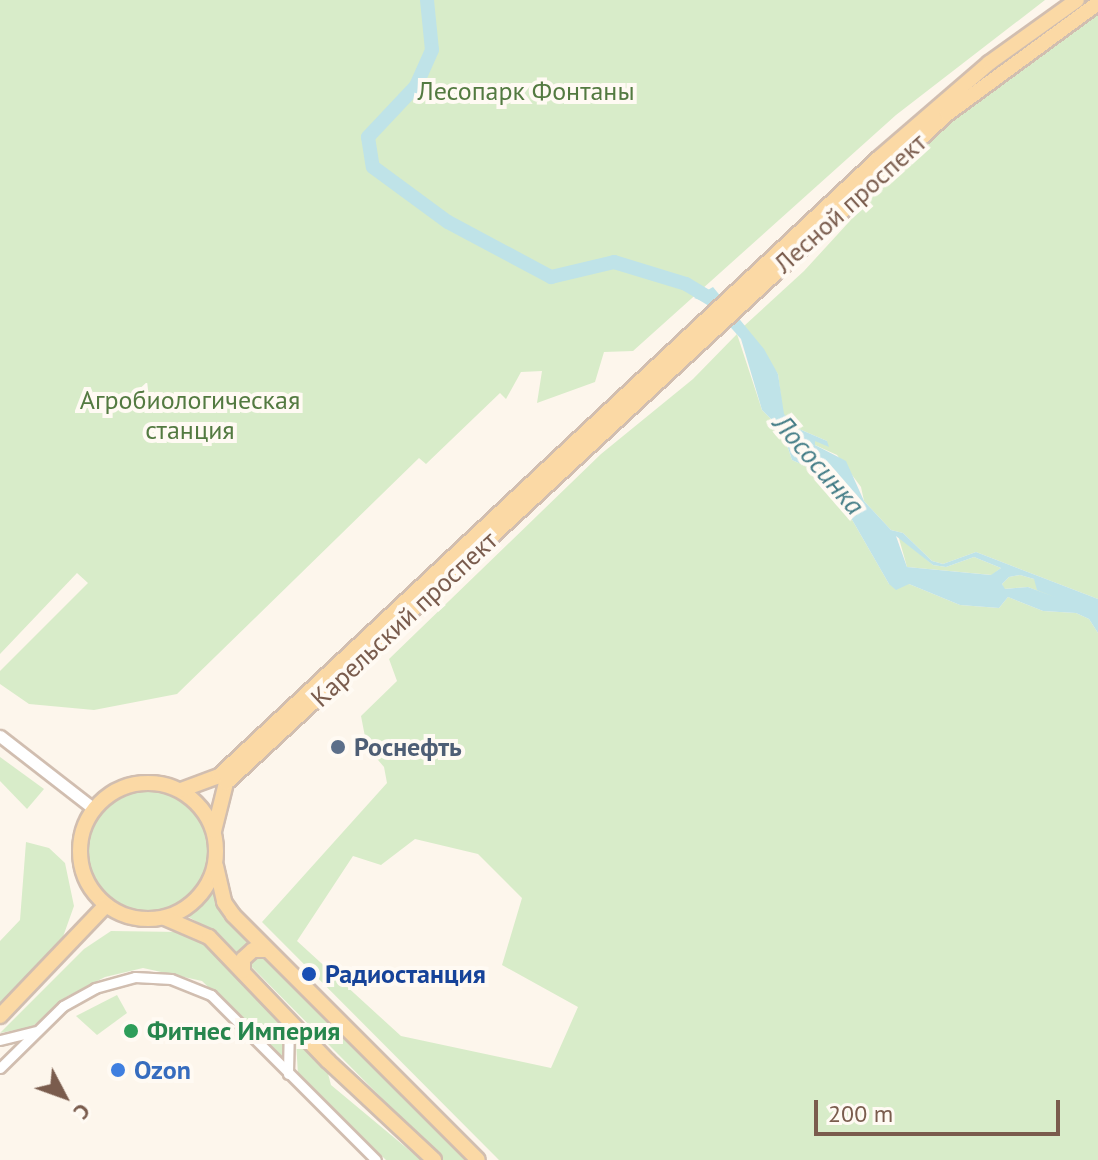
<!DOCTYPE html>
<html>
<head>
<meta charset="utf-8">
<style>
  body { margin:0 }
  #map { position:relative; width:1098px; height:1160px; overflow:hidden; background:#fdf6ec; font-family:"PT Sans",sans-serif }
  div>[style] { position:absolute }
  .green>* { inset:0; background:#d8ecc9 }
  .round { border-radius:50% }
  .water>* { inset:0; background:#bfe3e8 }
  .river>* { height:14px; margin:-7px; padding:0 7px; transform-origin:7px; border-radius:7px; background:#bfe3e8 }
  .roads { filter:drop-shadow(2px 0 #d1beb0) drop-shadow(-2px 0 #d1beb0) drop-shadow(0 2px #d1beb0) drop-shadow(0 -2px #d1beb0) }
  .minor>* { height:9px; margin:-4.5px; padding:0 4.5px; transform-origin:4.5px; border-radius:4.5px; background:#fff }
  .tertiary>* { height:11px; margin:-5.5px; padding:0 5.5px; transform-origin:5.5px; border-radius:5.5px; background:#fff }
  .primary>* { height:14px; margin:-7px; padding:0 7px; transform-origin:7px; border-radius:7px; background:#fbd9a5 }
  .primary>.ring { margin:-7px; padding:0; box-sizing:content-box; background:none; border:14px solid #fbd9a5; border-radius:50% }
  .dots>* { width:22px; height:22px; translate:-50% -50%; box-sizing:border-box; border:4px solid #fffaf3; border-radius:50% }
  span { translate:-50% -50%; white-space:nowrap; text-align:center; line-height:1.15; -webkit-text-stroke:8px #fffaf3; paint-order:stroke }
  .park-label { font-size:26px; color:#537a41 }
  .street-label { font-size:26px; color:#7a5c4d }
  .service-label { font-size:26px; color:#4e5e75; font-weight:700 }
  .left { translate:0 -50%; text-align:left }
  .transit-label { font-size:26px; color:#164399; font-weight:700 }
  .leisure-label { font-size:26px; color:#27864d; font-weight:700 }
  .shop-label { font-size:26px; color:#366cbe; font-weight:700 }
  .water-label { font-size:28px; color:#437c86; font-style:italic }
  .north { position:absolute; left:24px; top:1056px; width:80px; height:80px; -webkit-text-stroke:6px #fffaf3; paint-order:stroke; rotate:131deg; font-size:22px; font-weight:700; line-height:32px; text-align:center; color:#7a5c4d }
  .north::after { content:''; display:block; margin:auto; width:28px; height:36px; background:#7a5c4d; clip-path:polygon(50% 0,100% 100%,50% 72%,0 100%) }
  .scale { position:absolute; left:814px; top:1100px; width:246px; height:36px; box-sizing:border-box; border:4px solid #7a5c4d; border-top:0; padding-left:10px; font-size:24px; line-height:28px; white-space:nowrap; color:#7a5c4d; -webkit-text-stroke:6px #fffaf3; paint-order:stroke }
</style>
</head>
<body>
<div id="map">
  <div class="green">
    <div style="clip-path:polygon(0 0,1045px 0,896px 115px,633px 351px,604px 352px,595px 382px,537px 403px,542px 371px,521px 372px,506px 399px,500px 393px,426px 464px,419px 458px,177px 694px,94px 710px,29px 704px,0 684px,0 671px,88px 583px,77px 573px,0 654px)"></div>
    <div style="clip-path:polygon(1098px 11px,1098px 599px,976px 552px,943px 564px,932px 561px,903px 533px,891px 530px,864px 501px,861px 487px,837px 455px,815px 445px,815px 440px,827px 441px,799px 429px,783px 414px,778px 374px,744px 326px,804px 271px,904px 162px,1001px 77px)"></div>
    <div style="clip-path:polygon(evenodd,737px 334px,762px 410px,782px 430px,792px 460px,812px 469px,839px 497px,889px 584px,909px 584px,960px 605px,999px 608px,1008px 597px,1043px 611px,1076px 613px,1089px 619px,1098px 633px,1098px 1160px,499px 1160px,262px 922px,387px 783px,384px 767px,367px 747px,361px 716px,397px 681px,389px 659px,601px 454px,693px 379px,737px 334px,415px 839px,478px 854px,522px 898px,502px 965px,578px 1007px,551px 1068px,401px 1036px,297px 941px,353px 856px,381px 865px,415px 839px)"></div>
    <div style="clip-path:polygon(898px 535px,933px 565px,946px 567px,974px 557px,1001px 568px,992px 575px,907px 567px)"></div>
    <div style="clip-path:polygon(1020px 575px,1034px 579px,1056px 598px,1028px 587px,1004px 589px,1002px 584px,1009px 577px)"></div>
    <div style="clip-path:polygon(0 757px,44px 789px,27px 809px,0 781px)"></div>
    <div class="round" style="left:86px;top:789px;width:124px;height:124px"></div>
    <div style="clip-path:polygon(26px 842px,49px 848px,65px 863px,74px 906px,59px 948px,0 1006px,0 941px,20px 920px)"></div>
    <div style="clip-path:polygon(213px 888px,230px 921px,468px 1160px,443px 1160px,219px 934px,185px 915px)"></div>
    <div style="clip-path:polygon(111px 931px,181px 932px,199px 938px,284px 1026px,283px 1059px,202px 981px,143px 968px,105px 977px,66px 997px,32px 1027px,0 1033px,84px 949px)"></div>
    <div style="clip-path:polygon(117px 995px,127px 1013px,97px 1035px,76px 1016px)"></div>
    <div style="clip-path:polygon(296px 1041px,327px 1070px,331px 1085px,421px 1160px,386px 1160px,298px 1075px)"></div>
  </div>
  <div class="water">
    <div style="clip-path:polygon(evenodd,713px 287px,764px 349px,778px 374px,784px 414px,799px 429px,827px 441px,829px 447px,815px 441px,815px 445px,846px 461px,864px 501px,891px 530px,903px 533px,932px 561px,943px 564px,976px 552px,1098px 599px,1098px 633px,1089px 619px,1076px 613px,1043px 611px,1008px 597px,999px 608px,960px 605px,909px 584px,896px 590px,889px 584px,839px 497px,812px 469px,792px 460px,782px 430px,762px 410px,741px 339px,709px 303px,694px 298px,713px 287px,896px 536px,933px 565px,946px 567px,974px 557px,1001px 568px,991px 575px,907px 567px,896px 536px,713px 287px,1020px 575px,1034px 579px,1037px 590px,1055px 597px,1028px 587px,1005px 589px,1002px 584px,1009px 577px,1020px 575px)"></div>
  </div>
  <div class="river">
    <div style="left:427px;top:0;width:50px;rotate:84.3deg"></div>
    <div style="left:432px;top:50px;width:39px;rotate:114deg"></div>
    <div style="left:416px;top:86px;width:70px;rotate:133.3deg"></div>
    <div style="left:368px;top:137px;width:30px;rotate:81deg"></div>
    <div style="left:373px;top:167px;width:93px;rotate:36.3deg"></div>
    <div style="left:448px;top:222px;width:117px;rotate:28.1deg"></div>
    <div style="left:551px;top:277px;width:65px;rotate:-13.4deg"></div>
    <div style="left:614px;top:262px;width:75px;rotate:17deg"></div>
    <div style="left:686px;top:284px;width:33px;rotate:31deg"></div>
  </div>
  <div class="roads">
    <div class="minor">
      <div style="left:0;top:1040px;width:36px;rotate:-14deg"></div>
      <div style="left:0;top:1068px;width:88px;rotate:-44.5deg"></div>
      <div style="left:63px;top:1006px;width:37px;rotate:-29deg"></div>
      <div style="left:95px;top:988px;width:41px;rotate:-15.4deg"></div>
      <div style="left:135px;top:977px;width:36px;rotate:3deg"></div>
      <div style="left:171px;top:979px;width:43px;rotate:21.8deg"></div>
      <div style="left:211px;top:995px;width:233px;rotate:45deg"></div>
      <div style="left:288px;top:1074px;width:54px;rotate:-88.9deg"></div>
    </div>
    <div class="tertiary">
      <div style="left:0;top:736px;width:119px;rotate:37.8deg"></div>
    </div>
    <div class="primary">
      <div class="ring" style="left:80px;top:783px;width:122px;height:122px"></div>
      <div style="left:181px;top:790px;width:40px;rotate:-20.2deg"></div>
      <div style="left:219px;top:776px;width:904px;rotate:-43.12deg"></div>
      <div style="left:879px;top:158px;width:145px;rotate:-40.8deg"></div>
      <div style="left:989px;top:63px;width:108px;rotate:-35.6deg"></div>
      <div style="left:214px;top:831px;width:49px;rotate:-76deg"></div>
      <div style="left:226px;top:783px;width:984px;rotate:-42.86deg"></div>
      <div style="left:947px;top:114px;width:187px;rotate:-36.3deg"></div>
      <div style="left:216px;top:866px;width:37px;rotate:77deg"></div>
      <div style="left:224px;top:902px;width:16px;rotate:55deg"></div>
      <div style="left:233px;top:915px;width:346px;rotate:45deg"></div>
      <div style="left:165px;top:918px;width:48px;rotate:23.4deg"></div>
      <div style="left:209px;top:937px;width:172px;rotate:46.2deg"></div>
      <div style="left:328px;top:1061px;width:145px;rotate:43deg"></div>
      <div style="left:243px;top:971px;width:12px;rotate:-90deg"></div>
      <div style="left:243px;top:959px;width:13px;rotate:-42deg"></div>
      <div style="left:253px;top:950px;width:14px"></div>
      <div style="left:0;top:1016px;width:153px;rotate:-46.3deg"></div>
    </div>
  </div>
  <div class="dots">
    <div style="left:338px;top:747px;background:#5c6f8a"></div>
    <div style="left:309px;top:974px;background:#1a4fb4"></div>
    <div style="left:131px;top:1031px;background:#2e9e5b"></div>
    <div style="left:118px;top:1070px;background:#3f7fe0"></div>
  </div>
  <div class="park-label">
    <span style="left:526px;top:91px">Лесопарк Фонтаны</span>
    <span style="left:190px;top:415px">Агробиологическая<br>станция</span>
  </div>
  <div class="street-label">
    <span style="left:850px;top:203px;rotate:-42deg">Лесной проспект</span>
    <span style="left:404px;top:619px;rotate:-43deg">Карельский проспект</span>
  </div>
  <div class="service-label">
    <span class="left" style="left:354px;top:747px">Роснефть</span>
  </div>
  <div class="transit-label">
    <span class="left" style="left:325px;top:974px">Радиостанция</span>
  </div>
  <div class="leisure-label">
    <span class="left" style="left:147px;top:1031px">Фитнес Империя</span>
  </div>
  <div class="shop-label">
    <span class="left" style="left:134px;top:1070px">Ozon</span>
  </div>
  <div class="water-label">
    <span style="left:819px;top:464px;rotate:49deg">Лососинка</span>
  </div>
  <div class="north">С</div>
  <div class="scale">200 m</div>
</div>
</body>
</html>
